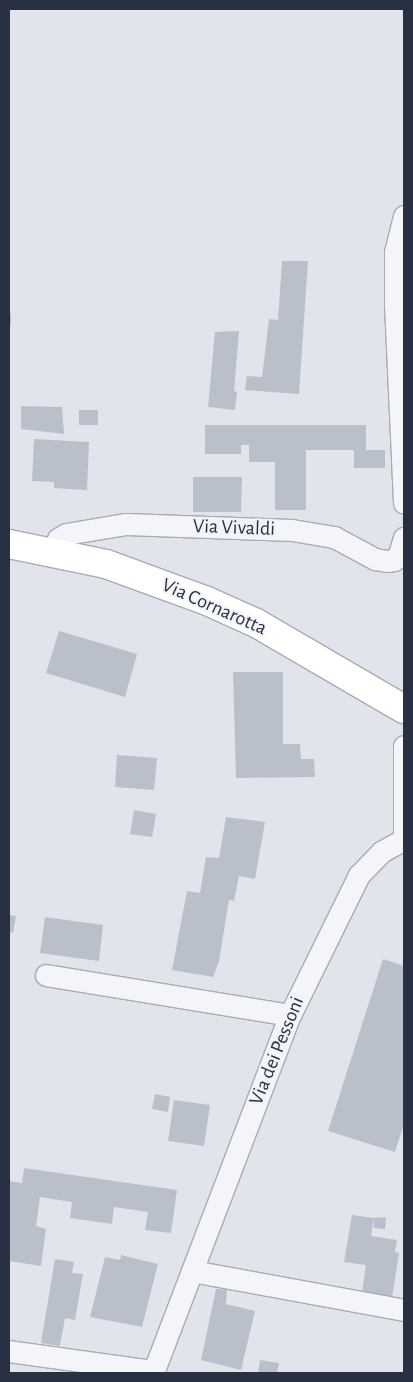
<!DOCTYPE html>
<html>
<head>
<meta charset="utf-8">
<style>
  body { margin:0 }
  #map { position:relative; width:413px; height:1382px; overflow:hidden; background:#e1e4eb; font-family:"Alegreya Sans",sans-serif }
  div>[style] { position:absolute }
  .building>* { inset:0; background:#bac0cb }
  .roads { filter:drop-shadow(1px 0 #a6abb6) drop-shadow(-1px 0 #a6abb6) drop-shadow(0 1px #a6abb6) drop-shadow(0 -1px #a6abb6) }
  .minor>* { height:21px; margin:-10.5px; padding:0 10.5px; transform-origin:10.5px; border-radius:10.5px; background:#f4f5f9 }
  .secondary>* { height:28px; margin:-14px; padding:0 14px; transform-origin:14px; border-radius:14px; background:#fff }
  span { translate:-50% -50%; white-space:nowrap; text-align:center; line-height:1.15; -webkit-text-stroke:4px #f1f3f8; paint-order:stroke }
  .street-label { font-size:20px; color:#283144 }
  .frame { position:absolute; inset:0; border:10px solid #283144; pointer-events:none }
</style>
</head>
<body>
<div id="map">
  <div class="building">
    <div style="clip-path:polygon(282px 261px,308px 261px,299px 394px,245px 390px,247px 376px,262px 377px,269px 319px,278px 320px)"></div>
    <div style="clip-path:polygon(9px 313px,11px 313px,11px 326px,9px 326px)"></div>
    <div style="clip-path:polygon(239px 331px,234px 391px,237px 392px,235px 410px,208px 407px,215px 332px)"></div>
    <div style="clip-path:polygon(21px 406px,62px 407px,64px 434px,21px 429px)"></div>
    <div style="clip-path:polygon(79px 410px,98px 410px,98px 425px,79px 425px)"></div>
    <div style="clip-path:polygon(205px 425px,366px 425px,366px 450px,385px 450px,385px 468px,354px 468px,354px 450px,306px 450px,306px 510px,275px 510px,275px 462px,249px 462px,249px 445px,241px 445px,241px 454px,205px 454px)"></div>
    <div style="clip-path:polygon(34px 439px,89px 442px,87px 490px,54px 488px,54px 482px,32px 481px)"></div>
    <div style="clip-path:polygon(193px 477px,242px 477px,241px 512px,193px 512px)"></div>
    <div style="clip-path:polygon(59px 631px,137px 654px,125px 697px,46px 673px)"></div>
    <div style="clip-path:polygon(233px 672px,283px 672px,283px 744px,300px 744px,301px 759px,314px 759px,315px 777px,236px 778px)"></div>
    <div style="clip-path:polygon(117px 755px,157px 758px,154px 790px,115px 787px)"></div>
    <div style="clip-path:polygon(134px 810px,156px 814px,152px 837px,130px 834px)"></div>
    <div style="clip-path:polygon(226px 817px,265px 822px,255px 879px,239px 876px,234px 901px,229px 900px,219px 961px,213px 977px,172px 970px,187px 891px,200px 893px,206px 857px,219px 858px)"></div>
    <div style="clip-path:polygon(9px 915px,16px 916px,13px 933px,9px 932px)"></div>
    <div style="clip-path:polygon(45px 917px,103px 925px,99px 961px,40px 953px)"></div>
    <div style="clip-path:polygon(383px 959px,404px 966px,404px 1124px,395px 1152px,328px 1131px)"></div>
    <div style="clip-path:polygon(155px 1094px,170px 1097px,168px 1112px,152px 1109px)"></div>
    <div style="clip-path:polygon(174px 1100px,210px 1105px,204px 1146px,168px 1141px)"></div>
    <div style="clip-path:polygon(24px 1168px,177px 1190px,171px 1233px,145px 1230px,148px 1212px,114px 1207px,112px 1224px,70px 1218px,72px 1202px,40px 1197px,36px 1226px,46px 1229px,41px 1266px,9px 1261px,9px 1181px,22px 1183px)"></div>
    <div style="clip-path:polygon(352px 1215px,374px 1218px,371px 1236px,397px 1240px,395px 1252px,399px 1253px,392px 1298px,362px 1293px,366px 1265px,344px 1262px)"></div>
    <div style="clip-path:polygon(386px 1217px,385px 1229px,374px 1228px,374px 1218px)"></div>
    <div style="clip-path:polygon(121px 1255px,158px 1264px,142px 1327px,90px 1317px,105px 1257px,120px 1260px)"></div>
    <div style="clip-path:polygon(55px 1259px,74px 1262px,72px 1273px,83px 1274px,75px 1320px,65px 1318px,60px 1346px,41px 1343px)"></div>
    <div style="clip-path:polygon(216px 1289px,227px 1290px,226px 1304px,255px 1311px,241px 1370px,201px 1360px)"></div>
    <div style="clip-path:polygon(260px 1360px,279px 1363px,277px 1373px,258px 1373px)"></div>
  </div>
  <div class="roads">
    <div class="minor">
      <div style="left:404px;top:216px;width:36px;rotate:104deg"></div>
      <div style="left:395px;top:251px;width:53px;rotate:90deg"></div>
      <div style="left:395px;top:304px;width:199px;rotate:87.4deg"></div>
      <div style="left:54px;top:553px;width:15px;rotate:-74deg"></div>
      <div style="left:58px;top:539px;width:9px;rotate:-32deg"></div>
      <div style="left:66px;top:534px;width:61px;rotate:-9.5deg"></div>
      <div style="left:126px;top:524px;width:166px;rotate:2.1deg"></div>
      <div style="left:292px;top:530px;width:43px;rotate:9.5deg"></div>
      <div style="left:334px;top:537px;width:47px;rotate:28.2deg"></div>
      <div style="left:375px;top:559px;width:13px;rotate:9deg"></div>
      <div style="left:388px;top:561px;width:6px;rotate:-9deg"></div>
      <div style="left:394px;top:560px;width:8px;rotate:-50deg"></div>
      <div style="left:399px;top:554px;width:17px;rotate:-73deg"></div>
      <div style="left:46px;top:975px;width:247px;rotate:9.3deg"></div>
      <div style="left:192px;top:1271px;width:216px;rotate:10.4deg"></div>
      <div style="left:9px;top:1351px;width:145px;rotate:7.9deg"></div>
      <div style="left:153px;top:1373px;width:383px;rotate:-69.1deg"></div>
      <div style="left:290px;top:1015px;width:156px;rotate:-63.8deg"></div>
      <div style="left:359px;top:875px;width:32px;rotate:-46deg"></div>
      <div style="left:381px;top:852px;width:26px;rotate:-29deg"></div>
      <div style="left:404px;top:839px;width:93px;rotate:-90deg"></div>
    </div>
    <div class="secondary">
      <div style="left:9px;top:544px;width:99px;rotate:11.7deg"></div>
      <div style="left:106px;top:564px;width:108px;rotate:20.1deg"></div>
      <div style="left:207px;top:601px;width:54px;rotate:24.2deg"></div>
      <div style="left:256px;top:623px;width:171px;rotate:30.2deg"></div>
    </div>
  </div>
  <div class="street-label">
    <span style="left:234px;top:528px;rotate:2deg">Via Vivaldi</span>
    <span style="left:214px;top:607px;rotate:24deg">Via Cornarotta</span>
    <span style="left:277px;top:1051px;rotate:-68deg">Via dei Pessoni</span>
  </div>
  <div class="frame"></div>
</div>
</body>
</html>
